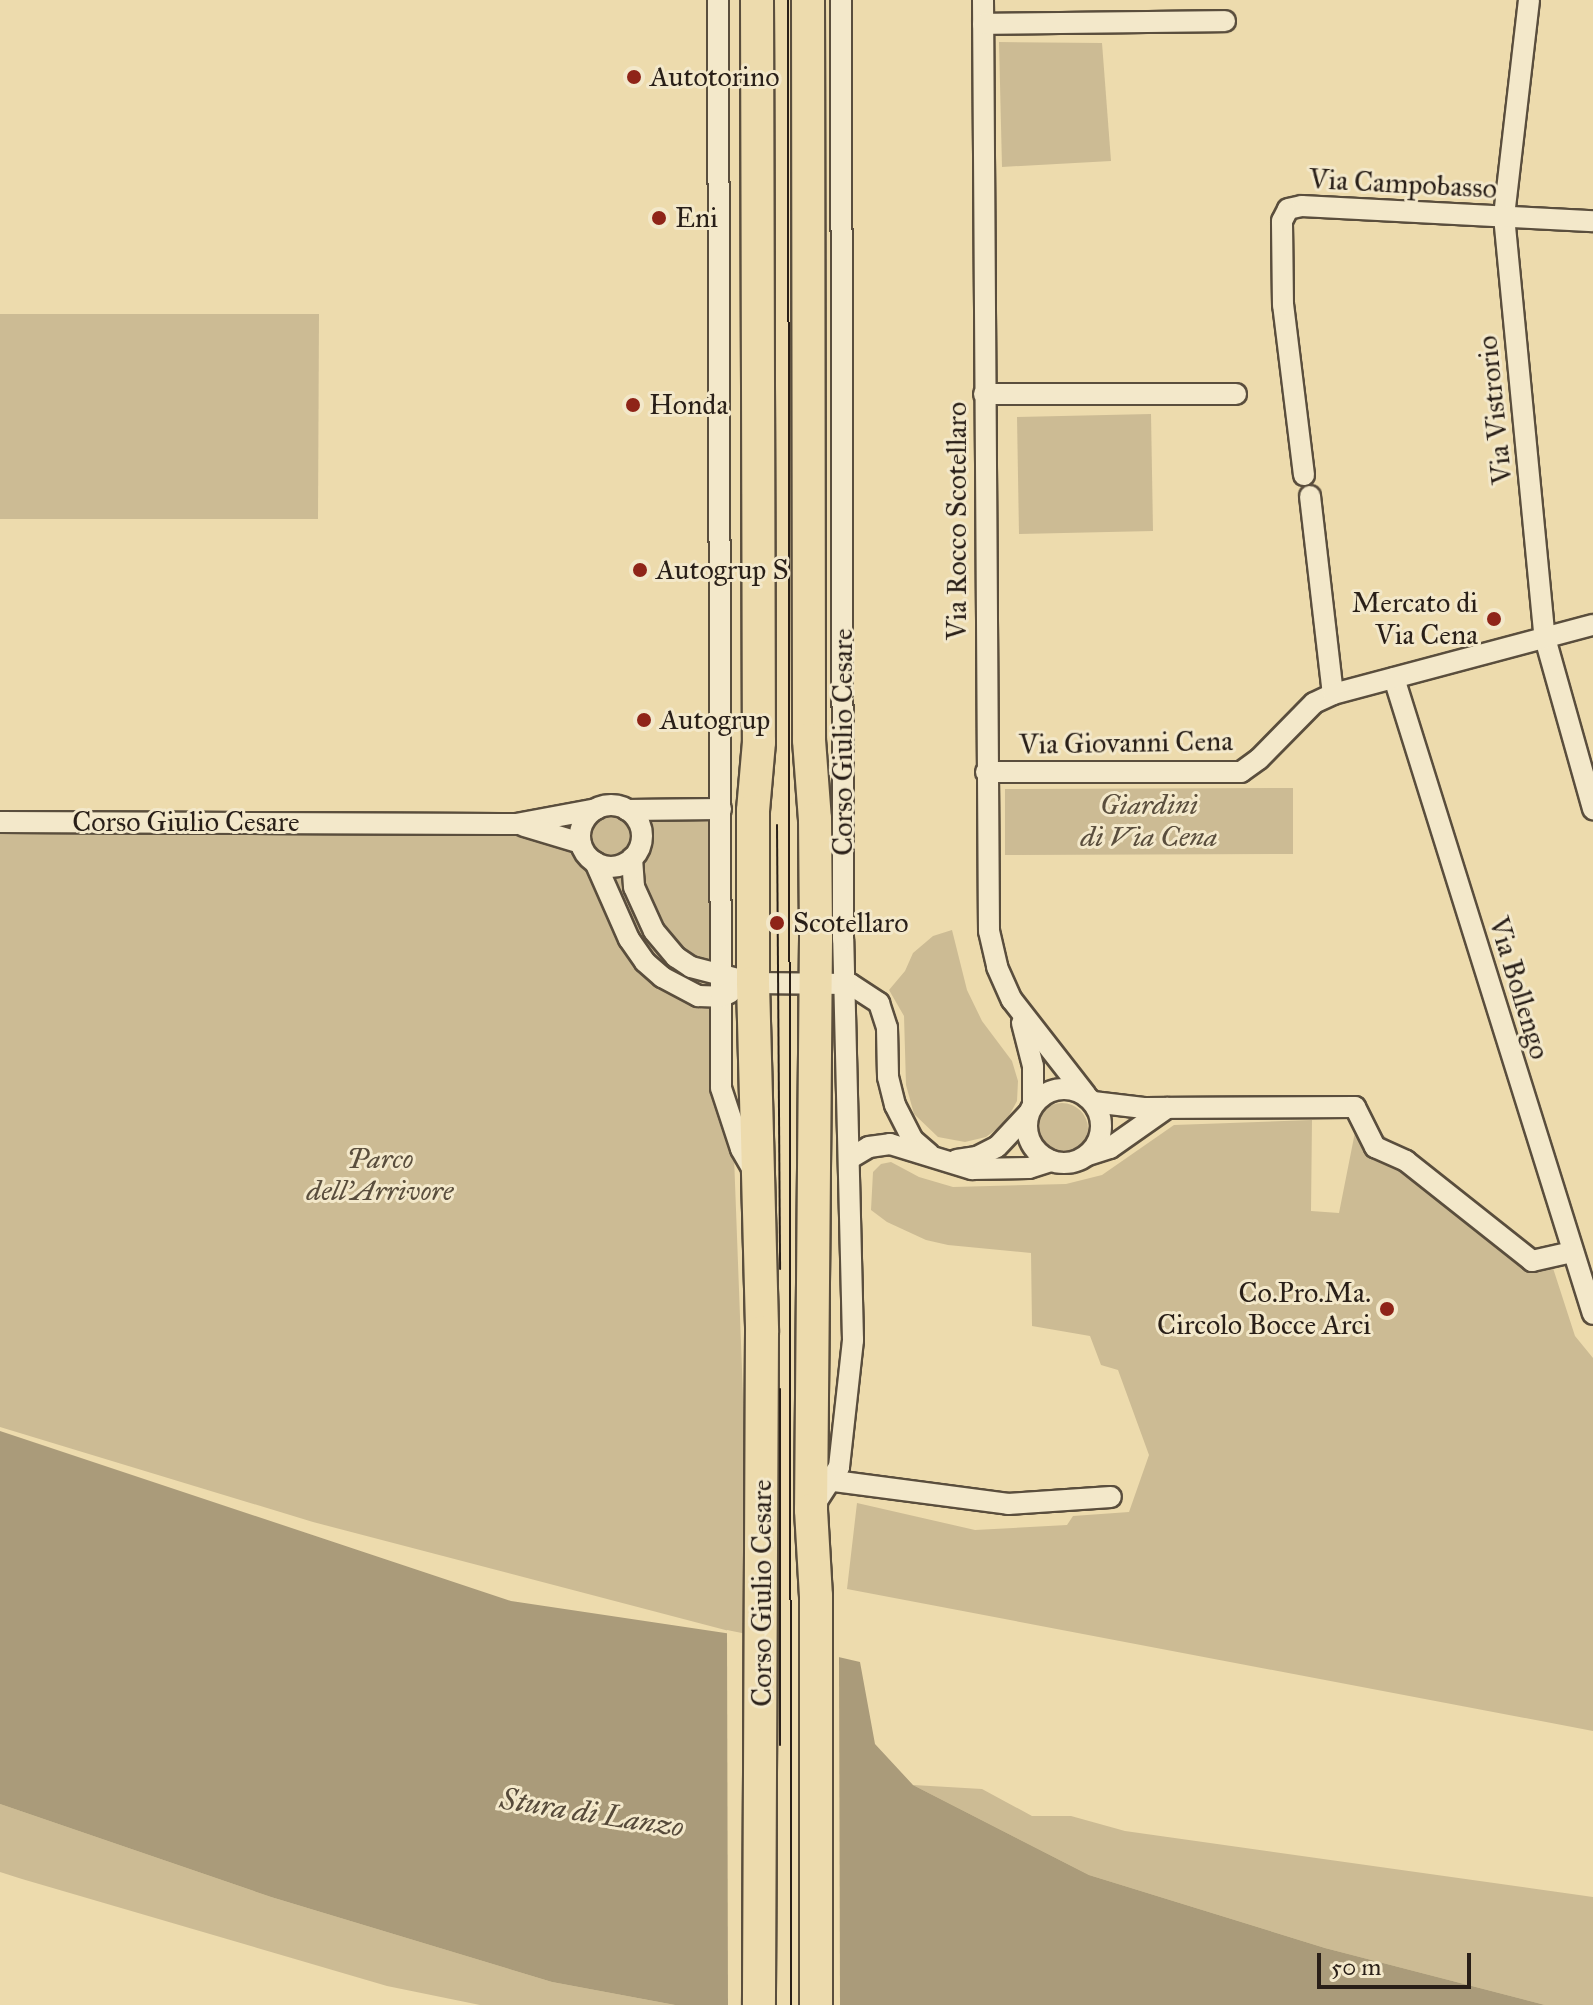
<!DOCTYPE html>
<html>
<head>
<meta charset="utf-8">
<style>
  body { margin:0 }
  #map { position:relative; width:1593px; height:2005px; overflow:hidden; background:#eddbad; font-family:"IM FELL Great Primer",serif }
  div>[style] { position:absolute }
  .green>* { inset:0; background:#ccbb94 }
  .round { border-radius:50% }
  .water>* { inset:0; background:#aa9b7a }
  .pier>* { inset:0; background:#eddbad }
  .roads { filter:drop-shadow(2px 0 #5a4e3d) drop-shadow(-2px 0 #5a4e3d) drop-shadow(0 2px #5a4e3d) drop-shadow(0 -2px #5a4e3d) }
  .street>* { height:20px; margin:-10px; padding:0 10px; transform-origin:10px; border-radius:10px; background:#f3e8ca }
  .street>.ring { margin:-10px; padding:0; box-sizing:content-box; background:none; border:20px solid #f3e8ca; border-radius:50% }
  .primary>* { height:32px; margin:-16px; padding:0 16px; transform-origin:16px; border-radius:16px; background:#eddbad }
  .tram>* { height:2px; margin:-1px; padding:0 1px; transform-origin:1px; border-radius:1px; background:#291f18 }
  .dots>* { width:22px; height:22px; translate:-50% -50%; box-sizing:border-box; border:4px solid #f3e8ca; border-radius:50% }
  span { translate:-50% -50%; white-space:nowrap; text-align:center; line-height:1.15; -webkit-text-stroke:6px #f3e8ca; paint-order:stroke }
  .poi-label { font-size:28px; color:#291f18 }
  .left { translate:0 -50%; text-align:left }
  .right { translate:-100% -50%; text-align:right }
  .street-label { font-size:28px; color:#291f18 }
  .park-label { font-size:28px; color:#5a4e3d; font-style:italic }
  .water-label { font-size:30px; color:#564a3a; font-style:italic }
  .scale { position:absolute; left:1317px; top:1953px; width:154px; height:36px; box-sizing:border-box; border:4px solid #291f18; border-top:0; padding-left:10px; font-size:24px; line-height:28px; white-space:nowrap; color:#291f18; -webkit-text-stroke:6px #f3e8ca; paint-order:stroke }
</style>
</head>
<body>
<div id="map">
  <div class="green">
    <div style="clip-path:polygon(999px 42px,1102px 43px,1111px 161px,1002px 167px)"></div>
    <div style="clip-path:polygon(0 314px,319px 314px,318px 519px,0 519px)"></div>
    <div style="clip-path:polygon(1151px 414px,1153px 531px,1019px 534px,1017px 417px)"></div>
    <div style="clip-path:polygon(1293px 788px,1293px 854px,1005px 855px,1005px 789px)"></div>
    <div style="clip-path:polygon(721px 809px,752px 1637px,313px 1522px,0 1427px,0 824px,476px 825px)"></div>
    <div style="clip-path:polygon(952px 930px,967px 990px,982px 1021px,1012px 1061px,1018px 1081px,1017px 1101px,1005px 1123px,986px 1137px,965px 1142px,938px 1137px,914px 1114px,906px 1085px,904px 1016px,889px 990px,905px 971px,913px 953px,933px 936px)"></div>
    <div class="round" style="left:1036px;top:1103px;width:52px;height:52px"></div>
    <div style="clip-path:polygon(1312px 1120px,1311px 1211px,1339px 1213px,1356px 1127px,1374px 1128px,1552px 1265px,1575px 1336px,1593px 1358px,1593px 1731px,847px 1589px,857px 1503px,975px 1530px,1067px 1525px,1073px 1516px,1129px 1512px,1149px 1455px,1118px 1370px,1101px 1365px,1090px 1336px,1032px 1326px,1031px 1253px,948px 1245px,926px 1240px,887px 1222px,871px 1210px,873px 1172px,881px 1164px,891px 1162px,919px 1177px,953px 1187px,1066px 1184px,1102px 1175px,1174px 1125px)"></div>
    <div style="clip-path:polygon(913px 1785px,982px 1789px,1032px 1816px,1071px 1816px,1125px 1831px,1593px 1897px,1593px 2005px,1545px 2005px,1325px 1948px,1089px 1875px)"></div>
    <div style="clip-path:polygon(0 1804px,271px 1897px,552px 1982px,675px 2005px,480px 2005px,387px 1986px,22px 1879px,0 1872px)"></div>
  </div>
  <div class="water">
    <div style="clip-path:polygon(0 1431px,511px 1601px,752px 1637px,860px 1662px,875px 1744px,913px 1785px,1089px 1875px,1325px 1948px,1545px 2005px,675px 2005px,552px 1982px,271px 1897px,0 1804px)"></div>
  </div>
  <div class="pier">
    <div style="clip-path:polygon(727px 1630px,839px 1653px,840px 2005px,728px 2005px)"></div>
  </div>
  <div class="roads">
    <div class="street">
      <div style="left:718px;top:0;width:1088px;rotate:89.84deg"></div>
      <div style="left:721px;top:1088px;width:64px;rotate:71.8deg"></div>
      <div style="left:741px;top:1149px;width:28px;rotate:60deg"></div>
      <div style="left:983px;top:0;width:931px;rotate:89.63deg"></div>
      <div style="left:989px;top:931px;width:37px;rotate:77deg"></div>
      <div style="left:997px;top:967px;width:36px;rotate:66deg"></div>
      <div style="left:1012px;top:1000px;width:120px;rotate:52.1deg"></div>
      <div style="left:1529px;top:0;width:217px;rotate:96.6deg"></div>
      <div style="left:1504px;top:216px;width:424px;rotate:84.5deg"></div>
      <div style="left:1545px;top:638px;width:178px;rotate:74.3deg"></div>
      <div style="left:983px;top:24px;width:242px;rotate:-0.7deg"></div>
      <div style="left:984px;top:394px;width:252px"></div>
      <div style="left:1304px;top:475px;width:171px;rotate:-97deg"></div>
      <div style="left:1283px;top:305px;width:84px;rotate:-90.7deg"></div>
      <div style="left:1282px;top:221px;width:13px;rotate:-63deg"></div>
      <div style="left:1288px;top:209px;width:14px;rotate:-12deg"></div>
      <div style="left:1302px;top:206px;width:291px;rotate:3deg"></div>
      <div style="left:1310px;top:496px;width:199px;rotate:83.4deg"></div>
      <div style="left:1394px;top:678px;width:666px;rotate:72.63deg"></div>
      <div style="left:986px;top:772px;width:255px"></div>
      <div style="left:1241px;top:772px;width:22px;rotate:-36deg"></div>
      <div style="left:1259px;top:759px;width:78px;rotate:-45.5deg"></div>
      <div style="left:1314px;top:703px;width:21px;rotate:-25deg"></div>
      <div style="left:1333px;top:694px;width:269px;rotate:-14.9deg"></div>
      <div class="ring" style="left:580px;top:805px;width:42px;height:42px"></div>
      <div style="left:627px;top:810px;width:94px;rotate:-0.6deg"></div>
      <div style="left:0;top:822px;width:516px;rotate:0.22deg"></div>
      <div style="left:516px;top:824px;width:82px;rotate:-10.5deg"></div>
      <div style="left:524px;top:826px;width:59px;rotate:16.6deg"></div>
      <div style="left:632px;top:858px;width:29px;rotate:86deg"></div>
      <div style="left:634px;top:887px;width:48px;rotate:65.6deg"></div>
      <div style="left:654px;top:931px;width:34px;rotate:50deg"></div>
      <div style="left:676px;top:957px;width:18px;rotate:34deg"></div>
      <div style="left:691px;top:967px;width:64px;rotate:14.5deg"></div>
      <div style="left:753px;top:983px;width:97px;rotate:0.6deg"></div>
      <div style="left:850px;top:984px;width:35px;rotate:33deg"></div>
      <div style="left:879px;top:1003px;width:26px;rotate:72deg"></div>
      <div style="left:887px;top:1028px;width:49px;rotate:88.8deg"></div>
      <div style="left:888px;top:1077px;width:29px;rotate:76deg"></div>
      <div style="left:895px;top:1105px;width:38px;rotate:63deg"></div>
      <div style="left:912px;top:1139px;width:23px;rotate:41deg"></div>
      <div style="left:595px;top:862px;width:84px;rotate:66.2deg"></div>
      <div style="left:629px;top:939px;width:28px;rotate:55deg"></div>
      <div style="left:645px;top:962px;width:23px;rotate:41deg"></div>
      <div style="left:662px;top:977px;width:41px;rotate:27.8deg"></div>
      <div style="left:698px;top:996px;width:23px;rotate:2deg"></div>
      <div style="left:721px;top:997px;width:11px;rotate:-27deg"></div>
      <div style="left:1022px;top:1023px;width:44px;rotate:75.7deg"></div>
      <div style="left:1033px;top:1066px;width:38px;rotate:90deg"></div>
      <div class="ring" style="left:1027px;top:1089px;width:54px;height:54px"></div>
      <div style="left:1093px;top:1102px;width:51px;rotate:6.7deg"></div>
      <div style="left:1144px;top:1108px;width:211px;rotate:-0.3deg"></div>
      <div style="left:1355px;top:1107px;width:45px;rotate:63.4deg"></div>
      <div style="left:1375px;top:1147px;width:34px;rotate:24deg"></div>
      <div style="left:1406px;top:1161px;width:161px;rotate:38.4deg"></div>
      <div style="left:1532px;top:1261px;width:41px;rotate:-12.7deg"></div>
      <div style="left:1088px;top:1155px;width:23px;rotate:-18deg"></div>
      <div style="left:1110px;top:1148px;width:70px;rotate:-35.1deg"></div>
      <div style="left:849px;top:1159px;width:23px;rotate:-31deg"></div>
      <div style="left:869px;top:1147px;width:21px;rotate:-8deg"></div>
      <div style="left:890px;top:1144px;width:86px;rotate:17deg"></div>
      <div style="left:972px;top:1169px;width:57px;rotate:-1deg"></div>
      <div style="left:1029px;top:1168px;width:23px;rotate:-18deg"></div>
      <div style="left:957px;top:1160px;width:20px;rotate:-9deg"></div>
      <div style="left:977px;top:1157px;width:22px;rotate:-27deg"></div>
      <div style="left:997px;top:1147px;width:45px;rotate:-46.8deg"></div>
      <div style="left:819px;top:1479px;width:191px;rotate:7.5deg"></div>
      <div style="left:1008px;top:1504px;width:103px;rotate:-3.9deg"></div>
      <div style="left:813px;top:1507px;width:48px;rotate:-57deg"></div>
      <div style="left:839px;top:1467px;width:128px;rotate:-83.7deg"></div>
      <div style="left:853px;top:1340px;width:401px;rotate:-91.4deg"></div>
      <div style="left:843px;top:939px;width:939px;rotate:-90.12deg"></div>
    </div>
    <div class="primary">
      <div style="left:757px;top:0;width:742px;rotate:89.85deg"></div>
      <div style="left:759px;top:742px;width:69px;rotate:95deg"></div>
      <div style="left:753px;top:811px;width:172px;rotate:90deg"></div>
      <div style="left:753px;top:983px;width:349px;rotate:88.5deg"></div>
      <div style="left:762px;top:1332px;width:673px;rotate:90.26deg"></div>
      <div style="left:808px;top:0;width:740px;rotate:89.92deg"></div>
      <div style="left:809px;top:740px;width:79px;rotate:85.7deg"></div>
      <div style="left:815px;top:819px;width:120px;rotate:89.5deg"></div>
      <div style="left:816px;top:939px;width:571px;rotate:90.5deg"></div>
      <div style="left:811px;top:1510px;width:86px;rotate:86.7deg"></div>
      <div style="left:816px;top:1596px;width:409px;rotate:90deg"></div>
    </div>
  </div>
  <div class="tram">
    <div style="left:788px;top:0;width:2005px;rotate:89.91deg"></div>
    <div style="left:777px;top:825px;width:444px;rotate:89.6deg"></div>
    <div style="left:780px;top:1745px;width:356px;rotate:-90deg"></div>
  </div>
  <div class="dots">
    <div style="left:634px;top:77px;background:#8f2418"></div>
    <div style="left:659px;top:218px;background:#8f2418"></div>
    <div style="left:633px;top:405px;background:#8f2418"></div>
    <div style="left:640px;top:570px;background:#8f2418"></div>
    <div style="left:1494px;top:619px;background:#8f2418"></div>
    <div style="left:644px;top:720px;background:#8f2418"></div>
    <div style="left:777px;top:923px;background:#8f2418"></div>
    <div style="left:1387px;top:1309px;background:#8f2418"></div>
  </div>
  <div class="poi-label">
    <span class="left" style="left:650px;top:77px">Autotorino</span>
    <span class="left" style="left:675px;top:218px">Eni</span>
    <span class="left" style="left:649px;top:405px">Honda</span>
    <span class="left" style="left:656px;top:570px">Autogrup S</span>
    <span class="right" style="left:1478px;top:619px">Mercato di<br>Via Cena</span>
    <span class="left" style="left:660px;top:720px">Autogrup</span>
    <span class="left" style="left:793px;top:923px">Scotellaro</span>
    <span class="right" style="left:1371px;top:1309px">Co.Pro.Ma.<br>Circolo Bocce Arci</span>
  </div>
  <div class="street-label">
    <span style="left:1403px;top:184px;rotate:3deg">Via Campobasso</span>
    <span style="left:1495px;top:410px;rotate:-96deg">Via Vistrorio</span>
    <span style="left:957px;top:521px;rotate:-90deg">Via Rocco Scotellaro</span>
    <span style="left:843px;top:742px;rotate:-90deg">Corso Giulio Cesare</span>
    <span style="left:1126px;top:743px;rotate:-1deg">Via Giovanni Cena</span>
    <span style="left:186px;top:822px">Corso Giulio Cesare</span>
    <span style="left:1519px;top:988px;rotate:73deg">Via Bollengo</span>
    <span style="left:762px;top:1593px;rotate:-90deg">Corso Giulio Cesare</span>
  </div>
  <div class="park-label">
    <span style="left:1149px;top:821px">Giardini<br>di Via Cena</span>
    <span style="left:380px;top:1175px">Parco<br>dell'Arrivore</span>
  </div>
  <div class="water-label">
    <span style="left:592px;top:1813px;rotate:9deg">Stura di Lanzo</span>
  </div>
  <div class="scale">50 m</div>
</div>
</body>
</html>
